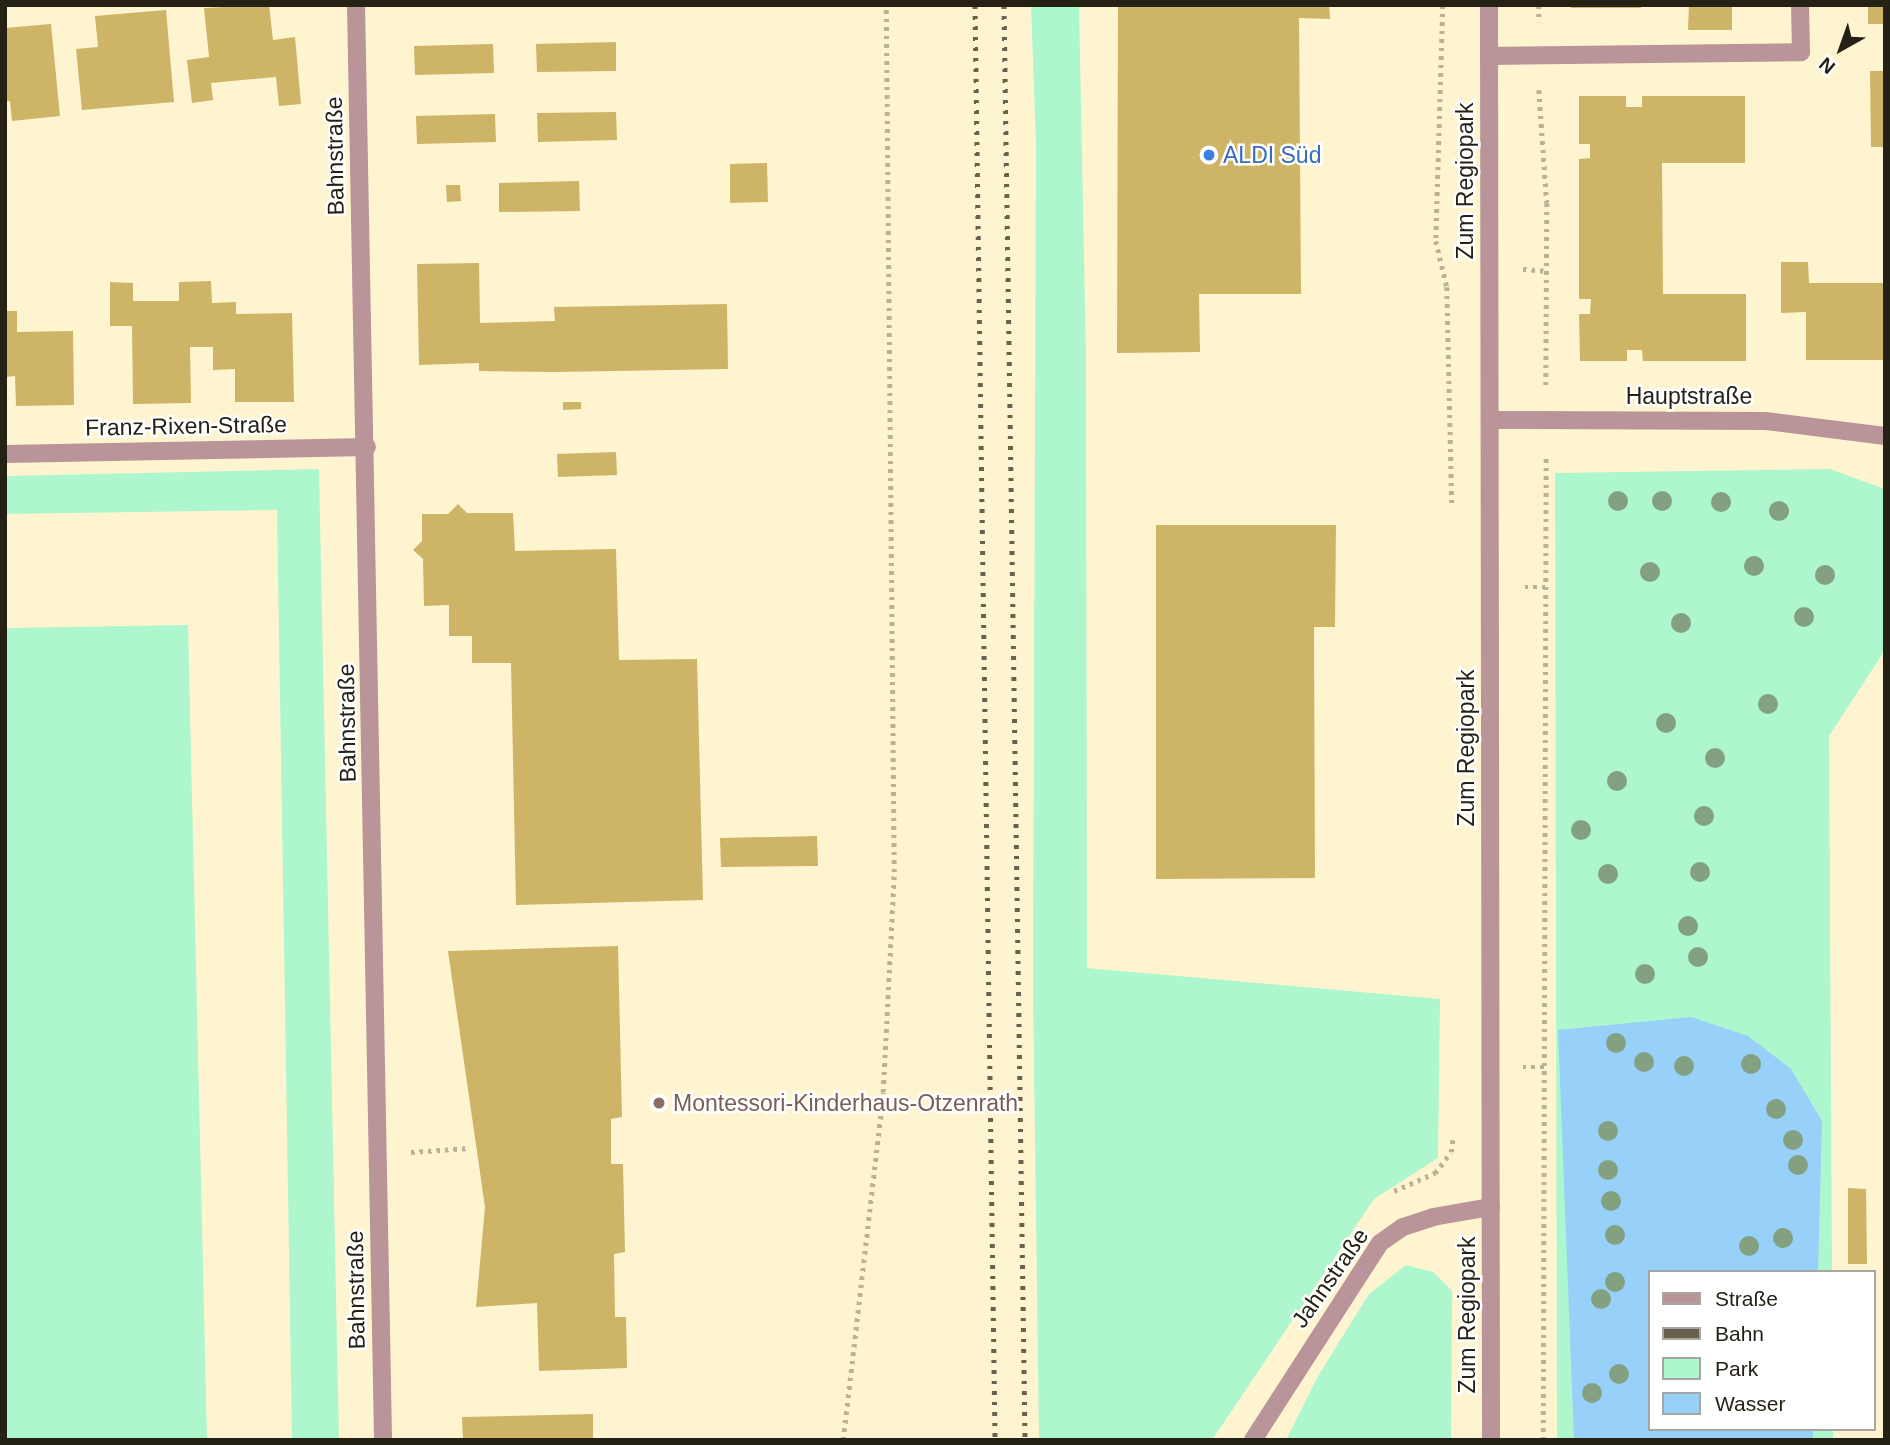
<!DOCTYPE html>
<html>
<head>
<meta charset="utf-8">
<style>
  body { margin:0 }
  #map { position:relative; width:1890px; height:1445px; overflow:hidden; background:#fff4d0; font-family:Helvetica,sans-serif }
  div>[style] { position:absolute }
  .green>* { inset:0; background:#aef6ce }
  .water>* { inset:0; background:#97d0f8 }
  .building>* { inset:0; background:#cdb467 }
  .path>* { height:4.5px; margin-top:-2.25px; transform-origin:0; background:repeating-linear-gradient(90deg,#bbb295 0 3.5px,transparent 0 8.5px) }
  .minor>* { height:18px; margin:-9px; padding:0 9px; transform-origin:9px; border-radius:9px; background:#b99499 }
  .tertiary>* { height:18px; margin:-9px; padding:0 9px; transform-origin:9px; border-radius:9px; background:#b99499 }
  .rail>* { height:5px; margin-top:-2.5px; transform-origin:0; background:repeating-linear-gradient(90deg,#68614d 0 3.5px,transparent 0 10.5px) }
  .trees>* { width:20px; height:20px; margin:-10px; border-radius:50%; background:#83a080 }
  .dots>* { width:19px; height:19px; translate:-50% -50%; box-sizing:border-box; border:4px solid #fff; border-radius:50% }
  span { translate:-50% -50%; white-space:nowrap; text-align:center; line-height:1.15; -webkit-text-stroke:5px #fff; paint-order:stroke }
  .shop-label { font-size:23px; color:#366cbe }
  .left { translate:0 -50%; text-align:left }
  .street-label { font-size:23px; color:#252114 }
  .education-label { font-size:23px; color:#785e54 }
  .frame { position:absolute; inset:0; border:7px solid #252114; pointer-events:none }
  .legend { position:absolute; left:1648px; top:1270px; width:228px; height:161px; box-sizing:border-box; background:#fff; border:2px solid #a8a6a1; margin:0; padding:9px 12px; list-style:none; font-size:21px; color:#252114 }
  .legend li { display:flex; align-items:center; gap:14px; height:35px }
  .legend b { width:35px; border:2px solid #a8a6a1 }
  .north { position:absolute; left:1806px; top:14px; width:70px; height:70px; -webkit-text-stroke:5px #fff; paint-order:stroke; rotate:220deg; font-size:19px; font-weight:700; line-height:28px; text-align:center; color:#252114 }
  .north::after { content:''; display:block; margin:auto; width:24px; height:32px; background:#252114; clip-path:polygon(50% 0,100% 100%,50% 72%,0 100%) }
</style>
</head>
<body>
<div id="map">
  <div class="green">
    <div style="clip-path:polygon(1031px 5px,1079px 5px,1086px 359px,1087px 968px,1440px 999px,1438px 1158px,1374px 1199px,1212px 1440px,1039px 1440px,1033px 988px,1036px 145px)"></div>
    <div style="clip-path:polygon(319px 469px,339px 1440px,292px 1440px,277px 510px,5px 514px,5px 476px)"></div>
    <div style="clip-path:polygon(1830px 469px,1885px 489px,1885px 650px,1829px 736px,1832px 1272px,1650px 1272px,1650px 1429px,1833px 1429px,1833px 1440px,1557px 1440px,1555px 473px)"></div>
    <div style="clip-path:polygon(188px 625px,207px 1440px,5px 1440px,5px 628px)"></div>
    <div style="clip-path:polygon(1406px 1265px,1433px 1272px,1452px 1291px,1451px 1440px,1286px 1440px,1318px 1376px,1369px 1294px)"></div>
  </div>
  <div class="water">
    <div style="clip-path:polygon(1691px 1017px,1748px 1036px,1791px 1069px,1822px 1121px,1818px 1272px,1650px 1272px,1650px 1429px,1813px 1429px,1813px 1440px,1574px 1440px,1558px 1030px)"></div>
  </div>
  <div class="building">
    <div style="clip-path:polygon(269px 5px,273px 40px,295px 37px,301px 104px,279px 106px,276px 77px,211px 83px,213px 100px,192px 103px,187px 60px,209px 57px,204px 8px)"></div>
    <div style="clip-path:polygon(1118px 5px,1329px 5px,1330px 19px,1299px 18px,1301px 294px,1199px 294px,1200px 352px,1117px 353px)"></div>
    <div style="clip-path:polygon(1571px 5px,1641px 5px,1641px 8px,1571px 8px)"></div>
    <div style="clip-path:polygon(1689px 5px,1732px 5px,1732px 30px,1688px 30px)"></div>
    <div style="clip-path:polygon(1868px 5px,1885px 5px,1885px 24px,1868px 24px)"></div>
    <div style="clip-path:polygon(166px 10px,174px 102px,82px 110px,76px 49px,98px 47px,95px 16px)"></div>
    <div style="clip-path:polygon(51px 24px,60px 116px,12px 121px,10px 101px,5px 101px,5px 28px)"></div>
    <div style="clip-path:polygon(616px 42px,616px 71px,537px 72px,536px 44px)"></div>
    <div style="clip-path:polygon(493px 44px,494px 73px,415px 75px,414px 46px)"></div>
    <div style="clip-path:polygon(1870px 71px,1885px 71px,1885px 147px,1871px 147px)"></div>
    <div style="clip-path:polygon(1579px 96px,1626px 96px,1626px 107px,1642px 107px,1642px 96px,1745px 96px,1745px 163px,1662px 163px,1663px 294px,1746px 294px,1746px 361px,1643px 361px,1642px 350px,1627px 350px,1627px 361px,1580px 361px,1579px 314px,1590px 314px,1591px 299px,1579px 299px,1579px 159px,1590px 158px,1590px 144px,1579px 144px)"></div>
    <div style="clip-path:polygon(616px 112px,617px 140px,538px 142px,537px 113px)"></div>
    <div style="clip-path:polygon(495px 114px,496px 142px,417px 144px,416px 116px)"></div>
    <div style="clip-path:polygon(767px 163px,768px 202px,730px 203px,730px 164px)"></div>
    <div style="clip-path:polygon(579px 181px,580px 211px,499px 212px,499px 183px)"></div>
    <div style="clip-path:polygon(446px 185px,460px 185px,461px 201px,447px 202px)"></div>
    <div style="clip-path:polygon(1781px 262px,1808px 262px,1809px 283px,1884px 283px,1884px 360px,1806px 360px,1806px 312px,1781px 313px)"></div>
    <div style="clip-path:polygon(479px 263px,480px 323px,555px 321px,554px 307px,727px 304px,728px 369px,556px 372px,479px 371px,479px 363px,419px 365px,417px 264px)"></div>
    <div style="clip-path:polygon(211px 281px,212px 303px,236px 302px,236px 314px,292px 313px,294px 402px,235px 402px,235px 369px,213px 370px,213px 347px,190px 347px,191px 403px,133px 404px,132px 326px,110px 326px,110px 282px,133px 283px,133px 301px,179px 301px,179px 282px)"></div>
    <div style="clip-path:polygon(5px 311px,17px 311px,17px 332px,73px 331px,74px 405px,16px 406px,15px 376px,5px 377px)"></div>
    <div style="clip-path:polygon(563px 402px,581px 402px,581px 409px,563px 410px)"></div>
    <div style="clip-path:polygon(616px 452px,617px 475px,558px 477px,557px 454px)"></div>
    <div style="clip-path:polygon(458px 504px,467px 513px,513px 513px,515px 551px,616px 549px,619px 660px,697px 659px,703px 900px,516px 905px,511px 663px,472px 663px,472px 636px,449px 636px,449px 605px,424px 606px,423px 559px,413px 550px,422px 541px,422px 514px,448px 514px)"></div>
    <div style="clip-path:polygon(1156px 525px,1336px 525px,1335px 627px,1314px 627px,1315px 878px,1156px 879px)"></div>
    <div style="clip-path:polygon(817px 836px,818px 866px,721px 867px,720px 838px)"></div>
    <div style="clip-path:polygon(618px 946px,622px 1117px,611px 1119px,611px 1164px,623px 1164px,625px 1252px,614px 1254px,615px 1317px,626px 1317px,627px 1368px,539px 1371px,537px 1303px,476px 1307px,485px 1207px,448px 951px)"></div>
    <div style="clip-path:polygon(1848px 1188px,1866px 1189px,1867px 1264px,1848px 1264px)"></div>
    <div style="clip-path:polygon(593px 1414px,593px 1440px,463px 1440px,462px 1417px)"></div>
  </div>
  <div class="path">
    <div style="left:1443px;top:5px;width:236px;rotate:91.7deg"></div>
    <div style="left:1436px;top:241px;width:47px;rotate:76.6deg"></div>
    <div style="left:1447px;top:287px;width:219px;rotate:88.7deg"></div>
    <div style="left:1539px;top:5px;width:17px;rotate:90deg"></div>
    <div style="left:1539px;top:90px;width:113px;rotate:86deg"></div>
    <div style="left:1547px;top:203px;width:182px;rotate:90.3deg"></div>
    <div style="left:1523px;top:269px;width:23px;rotate:5deg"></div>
    <div style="left:1525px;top:587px;width:20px"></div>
    <div style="left:1523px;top:1067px;width:21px"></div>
    <div style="left:411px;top:1152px;width:58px;rotate:-3.9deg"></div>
    <div style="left:1394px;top:1191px;width:45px;rotate:-23.7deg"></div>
    <div style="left:1435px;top:1173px;width:26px;rotate:-53deg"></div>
    <div style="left:1451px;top:1152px;width:14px;rotate:-82deg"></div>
    <div style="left:843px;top:1440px;width:350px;rotate:-83.4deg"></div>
    <div style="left:883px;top:1092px;width:220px;rotate:-87.1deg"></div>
    <div style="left:894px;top:872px;width:867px;rotate:-90.53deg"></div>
    <div style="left:1543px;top:1440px;width:986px;rotate:-89.83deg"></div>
  </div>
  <div class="minor">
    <div style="left:356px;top:5px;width:1435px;rotate:88.92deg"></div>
    <div style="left:1489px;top:56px;width:312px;rotate:-0.7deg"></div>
    <div style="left:1801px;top:52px;width:47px;rotate:-91.2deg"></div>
    <div style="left:1492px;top:420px;width:274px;rotate:0.2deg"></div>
    <div style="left:1766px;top:421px;width:120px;rotate:7.2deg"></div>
    <div style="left:5px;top:454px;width:362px;rotate:-1.1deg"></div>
    <div style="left:1253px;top:1440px;width:234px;rotate:-57.2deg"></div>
    <div style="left:1380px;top:1243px;width:28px;rotate:-35deg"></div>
    <div style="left:1403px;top:1227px;width:32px;rotate:-18deg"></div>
    <div style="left:1433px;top:1217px;width:59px;rotate:-9.8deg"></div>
  </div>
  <div class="tertiary">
    <div style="left:1489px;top:5px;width:1435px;rotate:89.92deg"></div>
  </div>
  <div class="rail">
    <div style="left:975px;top:5px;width:1435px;rotate:89.2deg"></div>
    <div style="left:1004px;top:5px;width:1435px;rotate:89.16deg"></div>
  </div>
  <div class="trees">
    <div style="left:1618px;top:501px"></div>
    <div style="left:1662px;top:501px"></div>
    <div style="left:1721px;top:502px"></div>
    <div style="left:1779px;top:511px"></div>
    <div style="left:1754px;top:566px"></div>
    <div style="left:1650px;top:572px"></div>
    <div style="left:1825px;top:575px"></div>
    <div style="left:1804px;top:617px"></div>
    <div style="left:1681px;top:623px"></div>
    <div style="left:1768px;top:704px"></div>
    <div style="left:1666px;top:723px"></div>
    <div style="left:1715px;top:758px"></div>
    <div style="left:1617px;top:781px"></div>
    <div style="left:1704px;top:816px"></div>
    <div style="left:1581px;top:830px"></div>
    <div style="left:1700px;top:872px"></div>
    <div style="left:1608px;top:874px"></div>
    <div style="left:1688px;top:926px"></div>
    <div style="left:1698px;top:957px"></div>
    <div style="left:1645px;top:974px"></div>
    <div style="left:1616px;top:1043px"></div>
    <div style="left:1644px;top:1062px"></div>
    <div style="left:1751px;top:1064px"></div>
    <div style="left:1684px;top:1066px"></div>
    <div style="left:1776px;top:1109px"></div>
    <div style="left:1608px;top:1131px"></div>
    <div style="left:1793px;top:1140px"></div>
    <div style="left:1798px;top:1165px"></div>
    <div style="left:1608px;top:1170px"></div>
    <div style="left:1611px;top:1201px"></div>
    <div style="left:1615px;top:1235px"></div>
    <div style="left:1783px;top:1238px"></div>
    <div style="left:1749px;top:1246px"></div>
    <div style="left:1615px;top:1282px"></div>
    <div style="left:1601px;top:1299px"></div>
    <div style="left:1619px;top:1374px"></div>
    <div style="left:1592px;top:1393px"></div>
  </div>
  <div class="dots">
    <div style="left:1209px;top:155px;background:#3f7fe0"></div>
    <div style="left:659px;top:1103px;background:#8d6e63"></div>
  </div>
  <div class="shop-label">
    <span class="left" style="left:1223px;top:155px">ALDI Süd</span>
  </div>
  <div class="street-label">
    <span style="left:335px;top:156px;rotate:-91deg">Bahnstraße</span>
    <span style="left:1465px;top:181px;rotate:-90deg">Zum Regiopark</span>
    <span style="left:1689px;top:396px">Hauptstraße</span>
    <span style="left:186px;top:426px;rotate:-1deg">Franz-Rixen-Straße</span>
    <span style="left:347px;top:723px;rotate:-91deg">Bahnstraße</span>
    <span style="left:1466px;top:748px;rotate:-90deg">Zum Regiopark</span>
    <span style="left:1330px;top:1278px;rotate:-55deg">Jahnstraße</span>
    <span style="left:356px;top:1290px;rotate:-91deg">Bahnstraße</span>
    <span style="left:1467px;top:1315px;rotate:-90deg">Zum Regiopark</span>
  </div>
  <div class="education-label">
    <span class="left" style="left:673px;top:1103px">Montessori-Kinderhaus-Otzenrath</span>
  </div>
  <div class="frame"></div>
  <ul class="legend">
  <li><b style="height:9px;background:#b99499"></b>Straße</li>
  <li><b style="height:9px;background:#68614d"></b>Bahn</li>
  <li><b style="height:19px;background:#aef6ce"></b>Park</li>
  <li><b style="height:19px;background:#97d0f8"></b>Wasser</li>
  </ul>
  <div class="north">N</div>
</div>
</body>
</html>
